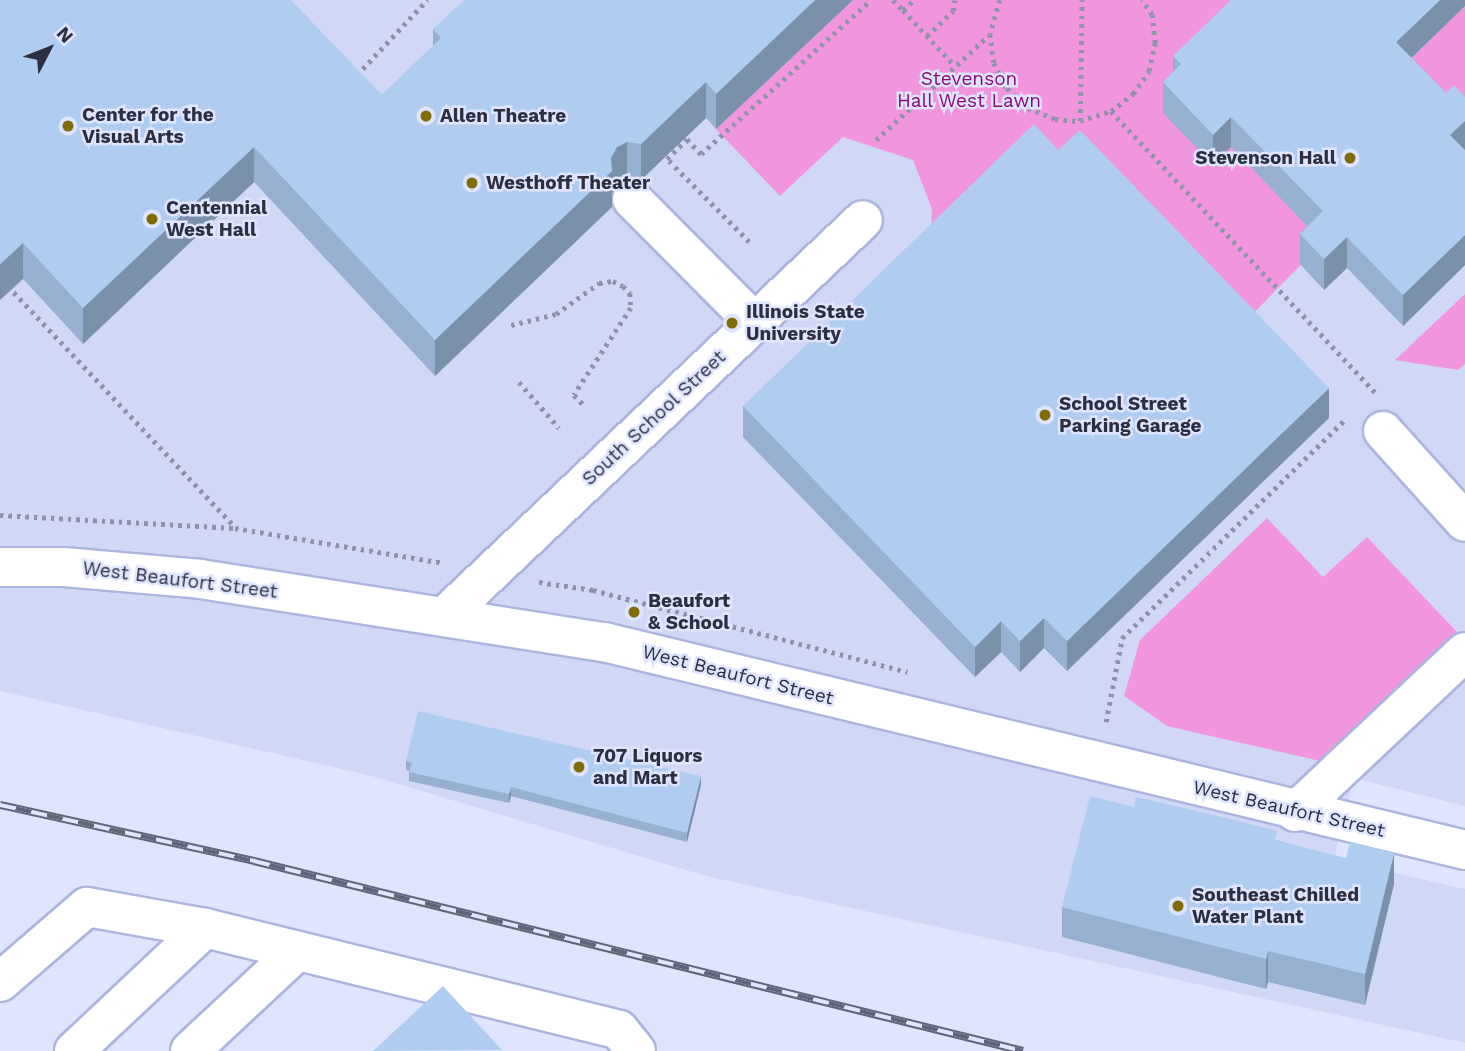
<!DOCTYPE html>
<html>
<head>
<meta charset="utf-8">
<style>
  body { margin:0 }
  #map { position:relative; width:1465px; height:1051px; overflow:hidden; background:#dfe5ff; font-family:"Work Sans",sans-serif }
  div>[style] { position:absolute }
  .built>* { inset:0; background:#d1d8f6 }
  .green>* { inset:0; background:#f195de }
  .path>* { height:4.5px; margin-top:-2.25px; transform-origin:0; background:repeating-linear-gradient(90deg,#8e93a9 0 3.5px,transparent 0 8.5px) }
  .roads { filter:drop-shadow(2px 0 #abb5de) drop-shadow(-2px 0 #abb5de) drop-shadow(0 2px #abb5de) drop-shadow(0 -2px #abb5de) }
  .minor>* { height:38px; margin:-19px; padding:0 19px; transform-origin:19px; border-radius:19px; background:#fff }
  .rail>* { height:8px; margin-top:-4px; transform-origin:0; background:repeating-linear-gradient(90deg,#dfe5ff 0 16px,#616578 0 32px); box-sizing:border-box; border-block:2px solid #616578 }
  .wall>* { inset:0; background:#97b0cf }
  .shaded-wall>* { inset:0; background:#7b90a9 }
  .building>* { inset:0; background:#b0cdf1 }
  .dots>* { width:19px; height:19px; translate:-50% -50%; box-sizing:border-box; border:4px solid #dfe5ff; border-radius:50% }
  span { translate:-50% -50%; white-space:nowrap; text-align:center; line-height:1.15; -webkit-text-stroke:5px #dfe5ff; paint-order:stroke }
  .park-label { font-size:19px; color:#890a78 }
  .poi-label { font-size:19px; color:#2b2f3f; font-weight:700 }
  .left { translate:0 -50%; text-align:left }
  .right { translate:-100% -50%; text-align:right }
  .street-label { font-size:19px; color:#2b2f3f }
  .north { position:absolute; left:14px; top:14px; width:70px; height:70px; -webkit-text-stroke:5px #dfe5ff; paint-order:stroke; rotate:48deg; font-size:19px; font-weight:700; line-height:28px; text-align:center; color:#2b2f3f }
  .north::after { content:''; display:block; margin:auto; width:24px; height:32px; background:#2b2f3f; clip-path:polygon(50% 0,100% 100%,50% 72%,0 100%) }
</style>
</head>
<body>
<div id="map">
  <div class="built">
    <div style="clip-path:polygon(0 0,1465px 0,1465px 806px,1354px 778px,1334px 859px,1465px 889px,1465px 1043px,706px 876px,368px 775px,0 691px)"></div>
  </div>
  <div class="green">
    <div style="clip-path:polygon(853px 0,1263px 0,1231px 147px,1323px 242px,1240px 327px,930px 255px,932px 209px,913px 160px,843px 137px,780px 196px,716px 129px)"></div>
    <div style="clip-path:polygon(1465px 6px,1465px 117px,1396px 73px)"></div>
    <div style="clip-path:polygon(1465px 294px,1465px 364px,1458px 370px,1395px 360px)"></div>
    <div style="clip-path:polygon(1267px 518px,1323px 577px,1367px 537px,1457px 632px,1320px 761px,1167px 726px,1124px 696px,1140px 640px)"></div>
  </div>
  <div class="path">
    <div style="left:893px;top:0;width:14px;rotate:45deg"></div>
    <div style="left:903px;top:10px;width:15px;rotate:-42deg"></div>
    <div style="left:1000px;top:0;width:35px;rotate:106deg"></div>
    <div style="left:990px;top:34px;width:29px;rotate:82deg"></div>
    <div style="left:994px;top:63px;width:28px;rotate:63deg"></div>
    <div style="left:1007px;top:88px;width:29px;rotate:44deg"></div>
    <div style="left:1028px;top:108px;width:29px;rotate:22deg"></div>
    <div style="left:1055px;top:119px;width:25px;rotate:5deg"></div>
    <div style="left:1080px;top:121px;width:33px;rotate:-18deg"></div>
    <div style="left:1111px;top:111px;width:28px;rotate:-38deg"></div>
    <div style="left:1133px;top:94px;width:28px;rotate:-55deg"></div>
    <div style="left:1149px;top:71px;width:29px;rotate:-78deg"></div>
    <div style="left:1155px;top:43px;width:28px;rotate:-96deg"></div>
    <div style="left:1152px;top:15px;width:18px;rotate:-124deg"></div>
    <div style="left:903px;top:10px;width:76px;rotate:47.1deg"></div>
    <div style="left:927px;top:36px;width:36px;rotate:-44deg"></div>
    <div style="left:953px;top:11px;width:11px;rotate:-80deg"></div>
    <div style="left:357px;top:75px;width:103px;rotate:-47deg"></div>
    <div style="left:1111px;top:111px;width:387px;rotate:46.8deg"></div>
    <div style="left:1080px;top:121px;width:121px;rotate:-89.1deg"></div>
    <div style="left:876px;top:140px;width:154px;rotate:-42.9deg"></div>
    <div style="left:749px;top:242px;width:117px;rotate:-134.7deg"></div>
    <div style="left:667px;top:159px;width:28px;rotate:-45deg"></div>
    <div style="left:687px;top:139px;width:21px;rotate:47deg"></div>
    <div style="left:701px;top:154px;width:229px;rotate:-42.2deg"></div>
    <div style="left:8px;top:286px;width:331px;rotate:46.7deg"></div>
    <div style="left:511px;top:325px;width:46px;rotate:-13.7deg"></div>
    <div style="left:556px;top:314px;width:53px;rotate:-35.8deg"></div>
    <div style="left:599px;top:283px;width:14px;rotate:-8deg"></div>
    <div style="left:613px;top:281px;width:11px;rotate:27deg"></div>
    <div style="left:623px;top:286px;width:10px;rotate:45deg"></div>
    <div style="left:630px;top:293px;width:15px;rotate:86deg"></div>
    <div style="left:631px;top:308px;width:104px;rotate:123.2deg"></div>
    <div style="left:574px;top:395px;width:13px;rotate:45deg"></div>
    <div style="left:519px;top:382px;width:61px;rotate:49deg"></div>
    <div style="left:0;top:515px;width:235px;rotate:3.2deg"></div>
    <div style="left:235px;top:528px;width:212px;rotate:9.5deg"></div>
    <div style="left:539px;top:582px;width:55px;rotate:8.4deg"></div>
    <div style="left:593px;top:590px;width:325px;rotate:14.6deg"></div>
    <div style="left:1106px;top:722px;width:86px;rotate:-79.2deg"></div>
    <div style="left:1122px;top:638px;width:312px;rotate:-44.4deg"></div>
  </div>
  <div class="roads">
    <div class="minor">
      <div style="left:632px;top:199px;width:175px;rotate:45.2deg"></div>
      <div style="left:1383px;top:431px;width:122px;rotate:48deg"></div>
      <div style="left:0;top:567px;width:64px"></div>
      <div style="left:64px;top:567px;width:137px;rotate:5deg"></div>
      <div style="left:200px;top:579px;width:409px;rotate:8.9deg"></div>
      <div style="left:604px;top:642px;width:886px;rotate:13.58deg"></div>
      <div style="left:446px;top:615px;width:574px;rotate:-43.45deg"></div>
      <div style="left:1295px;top:812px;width:233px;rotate:-43.3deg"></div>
      <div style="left:0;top:982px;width:115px;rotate:-40.8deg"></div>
      <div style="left:87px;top:907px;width:120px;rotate:10.1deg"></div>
      <div style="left:74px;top:1051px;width:180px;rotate:-43.2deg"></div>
      <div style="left:205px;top:928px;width:426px;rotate:13.8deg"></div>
      <div style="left:619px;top:1030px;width:27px;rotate:51deg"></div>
      <div style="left:190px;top:1051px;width:144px;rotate:-43deg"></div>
    </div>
  </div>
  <div class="rail">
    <div style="left:0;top:805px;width:260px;rotate:12.4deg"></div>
    <div style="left:254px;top:861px;width:792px;rotate:13.88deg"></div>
  </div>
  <div class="wall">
    <div style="clip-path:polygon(0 0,382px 95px,433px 46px,433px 29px,853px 0,716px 129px,706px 118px,641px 180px,627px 178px,617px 183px,612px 192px,612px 207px,435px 376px,254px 182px,83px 344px,23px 279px)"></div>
    <div style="clip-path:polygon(1173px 56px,1412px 58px,1446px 93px,1465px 97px,1465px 265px,1403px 326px,1347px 268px,1324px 290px,1300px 264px,1300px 234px,1307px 226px,1231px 147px,1213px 165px,1163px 113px,1163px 82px,1173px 72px)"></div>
    <div style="clip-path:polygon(1058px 150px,1329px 418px,1067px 671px,1044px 648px,1020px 672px,1001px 652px,975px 677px,743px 437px,743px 406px)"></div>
    <div style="clip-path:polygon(406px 761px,701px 785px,687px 842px,511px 796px,509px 803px,409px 781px,409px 771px,406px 770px)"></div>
    <div style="clip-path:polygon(1277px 840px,1394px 884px,1365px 1005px,1268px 982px,1266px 989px,1062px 937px,1062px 907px)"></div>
  </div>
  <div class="shaded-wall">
    <div style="clip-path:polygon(815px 0,853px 0,716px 129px,716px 94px)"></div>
    <div style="clip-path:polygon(1440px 0,1465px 0,1465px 6px,1396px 73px,1396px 42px)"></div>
    <div style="clip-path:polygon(706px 82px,706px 118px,641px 180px,641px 144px)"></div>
    <div style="clip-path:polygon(1231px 117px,1231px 147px,1213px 165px,1213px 135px)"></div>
    <div style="clip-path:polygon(1465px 121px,1465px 152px,1450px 135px)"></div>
    <div style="clip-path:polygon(627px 142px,627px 178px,617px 183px,612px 192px,612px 207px,435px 376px,435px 340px,611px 158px,617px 147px)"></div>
    <div style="clip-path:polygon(254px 147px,254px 182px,83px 344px,83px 308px)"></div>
    <div style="clip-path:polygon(1465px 235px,1465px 265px,1403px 326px,1403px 295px)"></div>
    <div style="clip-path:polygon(1347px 237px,1347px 268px,1324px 290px,1324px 259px)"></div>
    <div style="clip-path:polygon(23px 243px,23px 279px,0 300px,0 264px)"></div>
    <div style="clip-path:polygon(1329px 388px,1329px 418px,1067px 671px,1067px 641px)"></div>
    <div style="clip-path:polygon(1044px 618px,1044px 648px,1020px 672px,1020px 641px)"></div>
    <div style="clip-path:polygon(1001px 621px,1001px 652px,975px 677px,975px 647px)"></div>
    <div style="clip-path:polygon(701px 776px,701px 785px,687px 842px,687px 833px)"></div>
    <div style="clip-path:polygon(511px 787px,511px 796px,509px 803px,509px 794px)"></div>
    <div style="clip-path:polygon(1394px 853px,1394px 884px,1365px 1005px,1365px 974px)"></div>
    <div style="clip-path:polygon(1268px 951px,1268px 982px,1266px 989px,1266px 959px)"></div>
  </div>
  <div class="building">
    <div style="clip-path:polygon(0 0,291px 0,382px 95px,441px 38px,433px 29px,464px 0,815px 0,716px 94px,706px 82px,641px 144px,627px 142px,617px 147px,611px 158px,612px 171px,435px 340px,254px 147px,83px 308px,23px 243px,0 264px)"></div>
    <div style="clip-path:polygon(1231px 0,1440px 0,1396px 42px,1446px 93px,1454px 85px,1465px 97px,1465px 121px,1450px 135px,1465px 150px,1465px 235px,1403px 295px,1347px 237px,1324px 259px,1300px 234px,1323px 211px,1231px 117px,1213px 135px,1163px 82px,1181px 64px,1173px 56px)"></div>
    <div style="clip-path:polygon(1034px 124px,1058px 150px,1080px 130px,1329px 388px,1067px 641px,1044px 618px,1020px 641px,1001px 621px,975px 647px,743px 406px)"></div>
    <div style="clip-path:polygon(418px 711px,701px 776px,687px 833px,511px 787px,509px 794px,409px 772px,412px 763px,406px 761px)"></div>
    <div style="clip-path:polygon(1090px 796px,1134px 807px,1136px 797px,1227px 818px,1277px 831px,1275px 840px,1346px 858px,1350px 842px,1394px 853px,1365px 974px,1268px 951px,1266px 959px,1062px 907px)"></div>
    <div style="clip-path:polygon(443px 986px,502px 1050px,373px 1051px)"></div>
  </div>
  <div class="dots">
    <div style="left:426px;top:116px;background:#806b04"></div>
    <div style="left:68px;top:126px;background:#806b04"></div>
    <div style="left:1350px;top:158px;background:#806b04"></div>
    <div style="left:472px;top:183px;background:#806b04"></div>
    <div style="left:152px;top:219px;background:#806b04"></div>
    <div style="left:732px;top:323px;background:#806b04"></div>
    <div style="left:1045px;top:415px;background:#806b04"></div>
    <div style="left:634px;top:612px;background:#806b04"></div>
    <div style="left:579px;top:767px;background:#806b04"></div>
    <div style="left:1178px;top:906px;background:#806b04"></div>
  </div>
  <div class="park-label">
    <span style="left:969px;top:90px">Stevenson<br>Hall West Lawn</span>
  </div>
  <div class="poi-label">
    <span class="left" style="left:82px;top:126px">Center for the<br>Visual Arts</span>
    <span class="left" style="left:440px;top:116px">Allen Theatre</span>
    <span class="right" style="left:1336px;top:158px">Stevenson Hall</span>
    <span class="left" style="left:486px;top:183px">Westhoff Theater</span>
    <span class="left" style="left:166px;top:219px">Centennial<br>West Hall</span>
    <span class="left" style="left:746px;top:323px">Illinois State<br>University</span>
    <span class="left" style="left:1059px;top:415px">School Street<br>Parking Garage</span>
    <span class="left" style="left:648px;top:612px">Beaufort<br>&amp; School</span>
    <span class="left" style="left:593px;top:767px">707 Liquors<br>and Mart</span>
    <span class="left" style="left:1192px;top:906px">Southeast Chilled<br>Water Plant</span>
  </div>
  <div class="street-label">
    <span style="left:654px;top:418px;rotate:-43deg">South School Street</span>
    <span style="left:180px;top:580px;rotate:7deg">West Beaufort Street</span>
    <span style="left:738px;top:675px;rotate:14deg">West Beaufort Street</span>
    <span style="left:1289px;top:809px;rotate:13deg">West Beaufort Street</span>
  </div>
  <div class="north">N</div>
</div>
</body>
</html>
